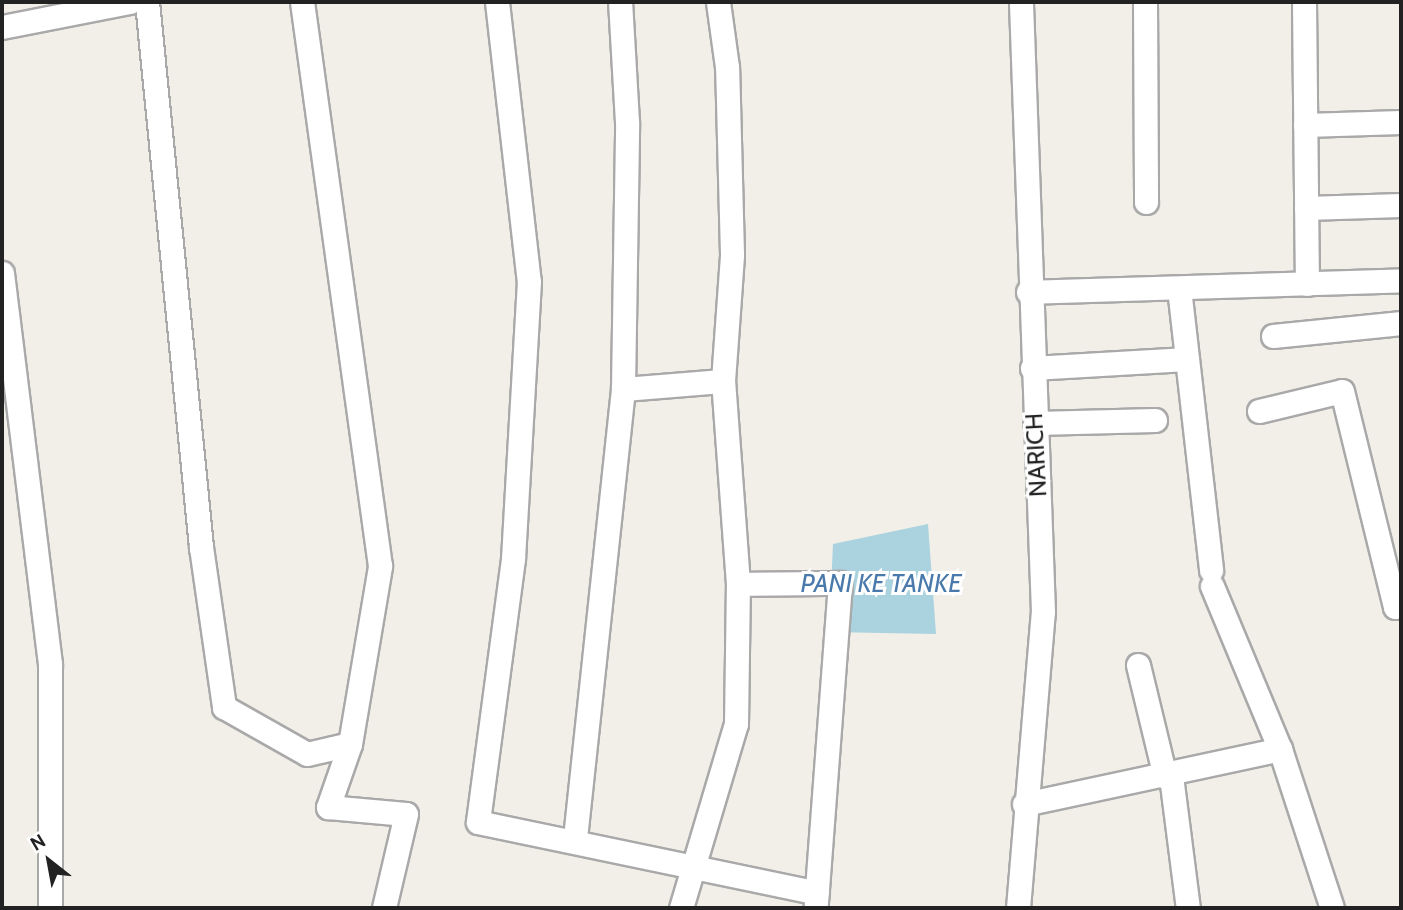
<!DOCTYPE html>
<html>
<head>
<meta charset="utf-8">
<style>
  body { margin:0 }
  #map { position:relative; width:1403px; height:910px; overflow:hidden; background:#f2efe9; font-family:Cabin,sans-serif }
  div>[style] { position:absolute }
  .water>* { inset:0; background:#aad3df }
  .roads { filter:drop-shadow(2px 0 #a9a9a9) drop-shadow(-2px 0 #a9a9a9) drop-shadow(0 2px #a9a9a9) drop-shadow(0 -2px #a9a9a9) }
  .street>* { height:23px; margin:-11.5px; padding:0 11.5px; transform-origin:11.5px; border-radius:11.5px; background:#fff }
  span { translate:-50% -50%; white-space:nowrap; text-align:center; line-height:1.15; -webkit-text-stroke:6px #fff; paint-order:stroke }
  .street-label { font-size:24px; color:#222 }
  .water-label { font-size:26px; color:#4a7aab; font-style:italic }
  .frame { position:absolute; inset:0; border:4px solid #222; pointer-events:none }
  .north { position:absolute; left:14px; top:826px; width:70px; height:70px; -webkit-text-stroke:5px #fff; paint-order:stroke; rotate:329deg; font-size:19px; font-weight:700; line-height:28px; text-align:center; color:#222 }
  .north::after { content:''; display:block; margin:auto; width:24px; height:32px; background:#222; clip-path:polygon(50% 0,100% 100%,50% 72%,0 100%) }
</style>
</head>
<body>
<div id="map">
  <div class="water">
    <div style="clip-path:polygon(928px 524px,936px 634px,829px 632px,833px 544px)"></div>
  </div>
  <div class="roads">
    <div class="street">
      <div style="left:147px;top:2px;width:548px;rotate:84.34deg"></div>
      <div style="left:201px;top:547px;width:162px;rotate:81.8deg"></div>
      <div style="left:224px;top:707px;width:95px;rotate:29.5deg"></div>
      <div style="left:307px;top:754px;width:44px;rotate:-13.1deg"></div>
      <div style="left:350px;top:744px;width:181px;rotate:-80.4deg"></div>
      <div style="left:380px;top:566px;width:569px;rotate:-97.87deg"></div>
      <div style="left:497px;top:2px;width:281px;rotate:83.5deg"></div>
      <div style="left:529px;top:281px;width:278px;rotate:93.3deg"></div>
      <div style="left:513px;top:559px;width:265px;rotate:97.6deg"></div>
      <div style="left:478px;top:822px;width:346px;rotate:11.8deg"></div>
      <div style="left:1145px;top:2px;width:200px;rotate:89.7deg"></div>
      <div style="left:1304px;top:2px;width:282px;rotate:89.4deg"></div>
      <div style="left:2px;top:27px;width:130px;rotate:-11.1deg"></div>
      <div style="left:1305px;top:125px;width:96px;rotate:-1.8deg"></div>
      <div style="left:1306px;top:208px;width:95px;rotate:-1.8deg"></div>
      <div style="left:2px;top:273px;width:394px;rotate:83deg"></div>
      <div style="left:50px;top:664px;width:244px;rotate:90deg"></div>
      <div style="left:1179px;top:288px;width:284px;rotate:83.5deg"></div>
      <div style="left:1028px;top:292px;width:373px;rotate:-1.8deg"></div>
      <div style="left:1273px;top:336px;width:129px;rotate:-5.8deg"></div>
      <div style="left:1032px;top:368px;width:155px;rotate:-3.3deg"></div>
      <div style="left:623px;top:389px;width:100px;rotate:-4.6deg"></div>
      <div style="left:1259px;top:411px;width:85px;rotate:-13.5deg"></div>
      <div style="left:1342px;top:391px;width:222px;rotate:76.2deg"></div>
      <div style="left:1395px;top:607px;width:6px;rotate:-18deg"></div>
      <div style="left:1035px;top:423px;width:120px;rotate:-1.4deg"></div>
      <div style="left:738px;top:584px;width:102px;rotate:-0.6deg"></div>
      <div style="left:840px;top:583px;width:323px;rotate:94.3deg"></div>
      <div style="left:1212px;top:586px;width:177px;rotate:67.4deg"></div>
      <div style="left:1280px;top:749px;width:167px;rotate:71.9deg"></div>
      <div style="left:1138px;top:665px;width:115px;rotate:76.4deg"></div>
      <div style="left:350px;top:744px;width:67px;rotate:109.2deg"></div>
      <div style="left:328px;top:807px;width:78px;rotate:5.1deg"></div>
      <div style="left:406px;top:814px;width:97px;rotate:103.2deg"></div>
      <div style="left:1171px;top:776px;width:133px;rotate:82.7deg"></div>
      <div style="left:1024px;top:804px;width:262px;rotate:-12.1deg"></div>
      <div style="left:575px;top:838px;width:452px;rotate:-83.9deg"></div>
      <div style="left:623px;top:389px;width:267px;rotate:-89.1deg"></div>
      <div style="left:627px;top:122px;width:120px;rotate:-93.3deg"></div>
      <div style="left:681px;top:908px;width:192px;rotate:-73.4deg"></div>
      <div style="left:736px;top:724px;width:140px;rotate:-89.2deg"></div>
      <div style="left:738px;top:584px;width:204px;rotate:-94.2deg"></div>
      <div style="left:723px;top:381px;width:127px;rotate:-85.9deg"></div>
      <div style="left:732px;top:254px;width:187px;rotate:-91.5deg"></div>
      <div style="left:727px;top:67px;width:66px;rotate:-97.9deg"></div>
      <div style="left:1018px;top:908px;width:297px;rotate:-85.2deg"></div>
      <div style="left:1043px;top:612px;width:610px;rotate:-92.07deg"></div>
    </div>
  </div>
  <div class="street-label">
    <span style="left:1036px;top:455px;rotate:-93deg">NARICH</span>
  </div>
  <div class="water-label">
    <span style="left:881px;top:584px">PANI KE TANKE</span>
  </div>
  <div class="frame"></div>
  <div class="north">N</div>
</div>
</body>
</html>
